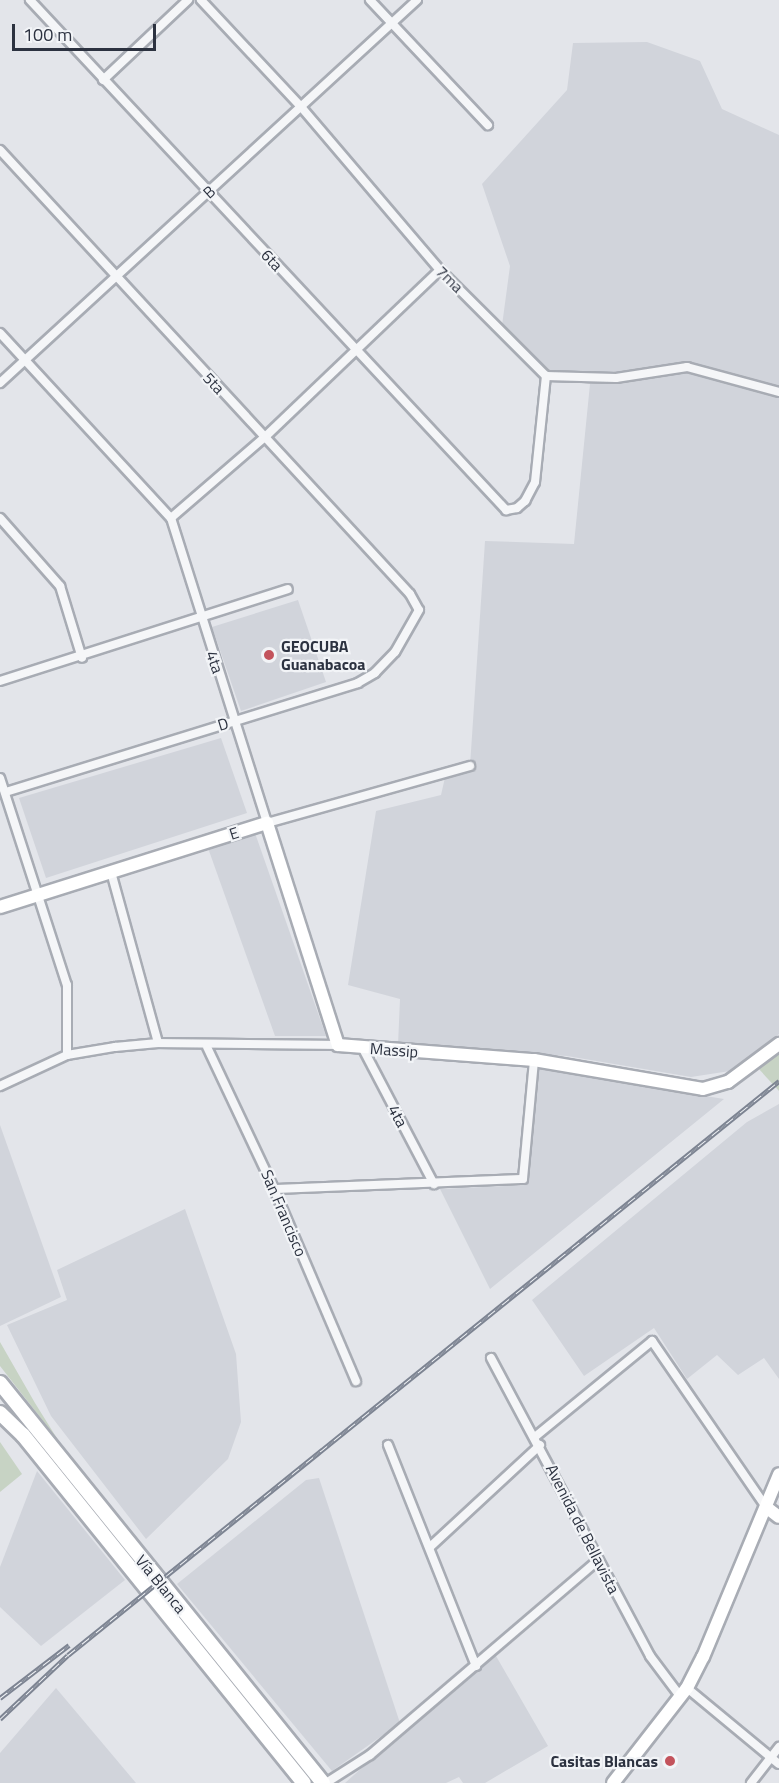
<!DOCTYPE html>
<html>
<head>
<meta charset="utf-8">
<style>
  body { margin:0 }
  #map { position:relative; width:779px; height:1783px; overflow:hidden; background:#e3e5ea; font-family:"Titillium Web",sans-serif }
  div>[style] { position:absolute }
  .built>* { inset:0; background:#d1d4db }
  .green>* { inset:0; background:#c7d3c4 }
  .roads { filter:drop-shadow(2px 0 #a8acb4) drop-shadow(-2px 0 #a8acb4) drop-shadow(0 2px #a8acb4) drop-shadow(0 -2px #a8acb4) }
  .street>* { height:8px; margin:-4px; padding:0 4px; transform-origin:4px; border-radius:4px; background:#f5f6f8 }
  .secondary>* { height:12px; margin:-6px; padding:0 6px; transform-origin:6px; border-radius:6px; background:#fff }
  .primary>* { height:14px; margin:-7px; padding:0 7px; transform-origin:7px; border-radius:7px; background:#fff }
  .rail>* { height:5px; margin-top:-2.5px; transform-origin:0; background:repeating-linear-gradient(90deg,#f2f4f7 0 9px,#7d8492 0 18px); box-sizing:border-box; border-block:2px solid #7d8492 }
  .dots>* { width:16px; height:16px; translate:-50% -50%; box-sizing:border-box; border:3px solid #f2f4f7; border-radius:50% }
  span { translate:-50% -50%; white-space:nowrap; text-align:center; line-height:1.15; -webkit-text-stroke:4.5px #f2f4f7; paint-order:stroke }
  .street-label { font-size:16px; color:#2c3240 }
  .poi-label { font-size:16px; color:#2c3240; font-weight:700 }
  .left { translate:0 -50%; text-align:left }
  .right { translate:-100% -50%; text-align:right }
  .scale { position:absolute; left:12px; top:24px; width:144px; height:27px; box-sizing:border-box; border:3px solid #2c3240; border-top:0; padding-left:8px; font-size:18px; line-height:21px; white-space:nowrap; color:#2c3240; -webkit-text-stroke:4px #f2f4f7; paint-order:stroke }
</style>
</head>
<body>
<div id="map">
  <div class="built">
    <div style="clip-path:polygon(647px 42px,700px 61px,722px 109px,779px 135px,779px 1034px,730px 1071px,691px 1077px,567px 1056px,398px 1045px,400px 999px,348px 985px,376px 811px,441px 795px,446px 773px,470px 766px,485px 541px,574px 544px,590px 384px,546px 376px,501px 333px,510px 266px,482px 184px,567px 90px,573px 43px)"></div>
    <div style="clip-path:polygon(298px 600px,326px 682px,241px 711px,212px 627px)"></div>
    <div style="clip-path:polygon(221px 738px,247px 813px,46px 878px,19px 798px)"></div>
    <div style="clip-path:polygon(255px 833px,326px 1036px,275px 1036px,208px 848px)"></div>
    <div style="clip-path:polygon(539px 1069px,724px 1099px,490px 1289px,440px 1189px,526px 1185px)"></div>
    <div style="clip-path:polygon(779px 1104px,779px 1379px,764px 1358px,738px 1375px,717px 1355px,687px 1379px,654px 1328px,584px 1376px,532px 1300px,747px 1122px)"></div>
    <div style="clip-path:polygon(0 1125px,61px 1297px,0 1326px)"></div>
    <div style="clip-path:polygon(185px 1209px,236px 1354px,241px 1422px,228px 1459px,146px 1539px,51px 1416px,7px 1325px,67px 1300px,57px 1270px)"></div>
    <div style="clip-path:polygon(37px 1471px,125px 1580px,41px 1646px,0 1607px,0 1567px)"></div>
    <div style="clip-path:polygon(319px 1478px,400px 1723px,332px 1771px,177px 1584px,306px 1480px)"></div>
    <div style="clip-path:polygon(496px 1656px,548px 1746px,485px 1783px,463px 1783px,459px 1777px,446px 1783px,345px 1783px,476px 1666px)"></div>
    <div style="clip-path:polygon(56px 1688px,136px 1783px,0 1783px,0 1753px)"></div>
  </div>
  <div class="green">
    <div style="clip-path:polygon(779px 1053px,779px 1091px,758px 1068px)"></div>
    <div style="clip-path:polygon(0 1342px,35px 1403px,58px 1440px,0 1366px)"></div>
    <div style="clip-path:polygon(0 1442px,22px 1474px,0 1492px)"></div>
  </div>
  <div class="roads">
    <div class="street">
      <div style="left:30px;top:0;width:698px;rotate:46.97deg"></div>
      <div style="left:506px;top:510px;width:11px;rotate:-10deg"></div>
      <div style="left:517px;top:508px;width:11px;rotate:-41deg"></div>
      <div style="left:525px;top:501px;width:21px;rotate:-62deg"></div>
      <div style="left:535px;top:482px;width:107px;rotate:-84.1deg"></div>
      <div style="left:201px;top:0;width:148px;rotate:46.9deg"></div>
      <div style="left:302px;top:108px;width:213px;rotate:49.6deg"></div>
      <div style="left:440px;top:270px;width:150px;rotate:45deg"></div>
      <div style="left:546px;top:376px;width:70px;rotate:1.6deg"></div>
      <div style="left:616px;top:378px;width:72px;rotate:-8.8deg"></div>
      <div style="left:687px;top:367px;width:95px;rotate:15.2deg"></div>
      <div style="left:370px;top:0;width:172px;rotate:46.7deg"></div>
      <div style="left:103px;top:80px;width:117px;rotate:-43.3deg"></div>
      <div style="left:0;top:150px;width:604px;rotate:47.28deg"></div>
      <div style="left:410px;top:594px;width:18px;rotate:61deg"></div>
      <div style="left:419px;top:610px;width:48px;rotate:119.7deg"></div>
      <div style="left:395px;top:652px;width:29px;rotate:134deg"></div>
      <div style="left:375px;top:673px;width:20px;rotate:150deg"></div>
      <div style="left:358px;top:683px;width:369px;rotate:162.8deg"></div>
      <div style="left:0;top:333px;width:252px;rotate:47.3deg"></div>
      <div style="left:171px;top:518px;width:320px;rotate:72.5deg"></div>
      <div style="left:267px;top:823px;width:211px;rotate:-15.7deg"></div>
      <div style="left:0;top:383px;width:566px;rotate:-42.57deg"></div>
      <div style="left:0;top:518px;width:91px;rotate:48.6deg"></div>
      <div style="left:60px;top:586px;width:75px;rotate:73deg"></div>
      <div style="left:171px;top:518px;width:124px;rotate:-40.8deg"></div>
      <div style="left:265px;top:437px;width:242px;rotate:-43.7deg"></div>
      <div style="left:0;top:681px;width:302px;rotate:-17.7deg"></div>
      <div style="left:0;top:778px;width:218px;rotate:72.1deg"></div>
      <div style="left:67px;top:985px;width:70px;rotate:90deg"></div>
      <div style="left:111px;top:872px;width:177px;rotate:74.6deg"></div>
      <div style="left:207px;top:1047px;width:157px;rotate:64.7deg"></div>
      <div style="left:274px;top:1189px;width:209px;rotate:66.9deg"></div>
      <div style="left:362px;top:1047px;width:155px;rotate:62.3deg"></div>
      <div style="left:0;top:1086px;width:74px;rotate:-24.8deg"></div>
      <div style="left:67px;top:1055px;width:49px;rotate:-9.5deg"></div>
      <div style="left:115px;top:1047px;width:43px;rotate:-5.3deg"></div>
      <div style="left:158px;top:1043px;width:180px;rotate:0.6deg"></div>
      <div style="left:274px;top:1189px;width:249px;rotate:-2.3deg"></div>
      <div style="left:523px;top:1179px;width:120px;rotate:-84.7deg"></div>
      <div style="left:491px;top:1358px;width:338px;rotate:61.9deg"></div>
      <div style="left:650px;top:1656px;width:50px;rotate:53.1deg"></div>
      <div style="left:536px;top:1436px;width:150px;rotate:-39.3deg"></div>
      <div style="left:652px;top:1341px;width:201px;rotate:55.5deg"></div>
      <div style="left:388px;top:1445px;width:238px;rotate:68.3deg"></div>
      <div style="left:430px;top:1547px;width:150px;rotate:-42.8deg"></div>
      <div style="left:687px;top:1688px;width:119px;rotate:39.6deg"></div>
      <div style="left:326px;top:1783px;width:52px;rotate:-32.5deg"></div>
      <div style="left:370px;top:1755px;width:300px;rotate:-40.5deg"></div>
      <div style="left:751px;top:1783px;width:46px;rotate:-52.1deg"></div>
    </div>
    <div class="secondary">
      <div style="left:0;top:907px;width:280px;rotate:-17.5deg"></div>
      <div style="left:267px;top:823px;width:233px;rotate:72.3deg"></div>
      <div style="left:338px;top:1045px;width:197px;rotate:4.4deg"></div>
      <div style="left:534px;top:1060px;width:171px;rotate:9.7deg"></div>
      <div style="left:703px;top:1089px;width:26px;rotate:-16deg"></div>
      <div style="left:728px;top:1082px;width:64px;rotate:-36.7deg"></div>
      <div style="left:766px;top:1507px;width:16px;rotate:38deg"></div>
      <div style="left:613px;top:1783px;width:120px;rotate:-52.1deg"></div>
      <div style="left:687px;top:1688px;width:35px;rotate:-63deg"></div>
      <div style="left:703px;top:1657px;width:198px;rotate:-67.4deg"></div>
    </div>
    <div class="primary">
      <div style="left:0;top:1383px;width:514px;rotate:51.08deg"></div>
      <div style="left:0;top:1413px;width:32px;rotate:44deg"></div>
      <div style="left:23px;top:1435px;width:447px;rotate:51.1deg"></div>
    </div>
  </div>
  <div class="rail">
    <div style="left:0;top:1698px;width:87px;rotate:-37.5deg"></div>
    <div style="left:0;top:1719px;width:93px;rotate:-43.3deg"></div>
    <div style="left:68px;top:1655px;width:914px;rotate:-38.91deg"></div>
  </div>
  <div class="dots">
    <div style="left:269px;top:655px;background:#c3535c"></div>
    <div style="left:670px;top:1761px;background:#c3535c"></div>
  </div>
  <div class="street-label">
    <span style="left:209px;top:192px;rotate:-42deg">B</span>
    <span style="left:272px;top:260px;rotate:47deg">6ta</span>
    <span style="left:450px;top:279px;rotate:45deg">7ma</span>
    <span style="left:214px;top:383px;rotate:47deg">5ta</span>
    <span style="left:215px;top:662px;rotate:71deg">4ta</span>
    <span style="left:223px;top:724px;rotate:-17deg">D</span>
    <span style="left:234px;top:833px;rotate:-18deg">E</span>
    <span style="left:394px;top:1050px;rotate:4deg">Massip</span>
    <span style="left:398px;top:1116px;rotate:62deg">4ta</span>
    <span style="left:284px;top:1213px;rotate:67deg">San Francisco</span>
    <span style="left:583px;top:1529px;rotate:63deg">Avenida de Bellavista</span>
    <span style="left:161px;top:1584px;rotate:51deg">Vía Blanca</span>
  </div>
  <div class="poi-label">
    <span class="left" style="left:281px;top:655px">GEOCUBA<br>Guanabacoa</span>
    <span class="right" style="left:658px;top:1761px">Casitas Blancas</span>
  </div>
  <div class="scale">100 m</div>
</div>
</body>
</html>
